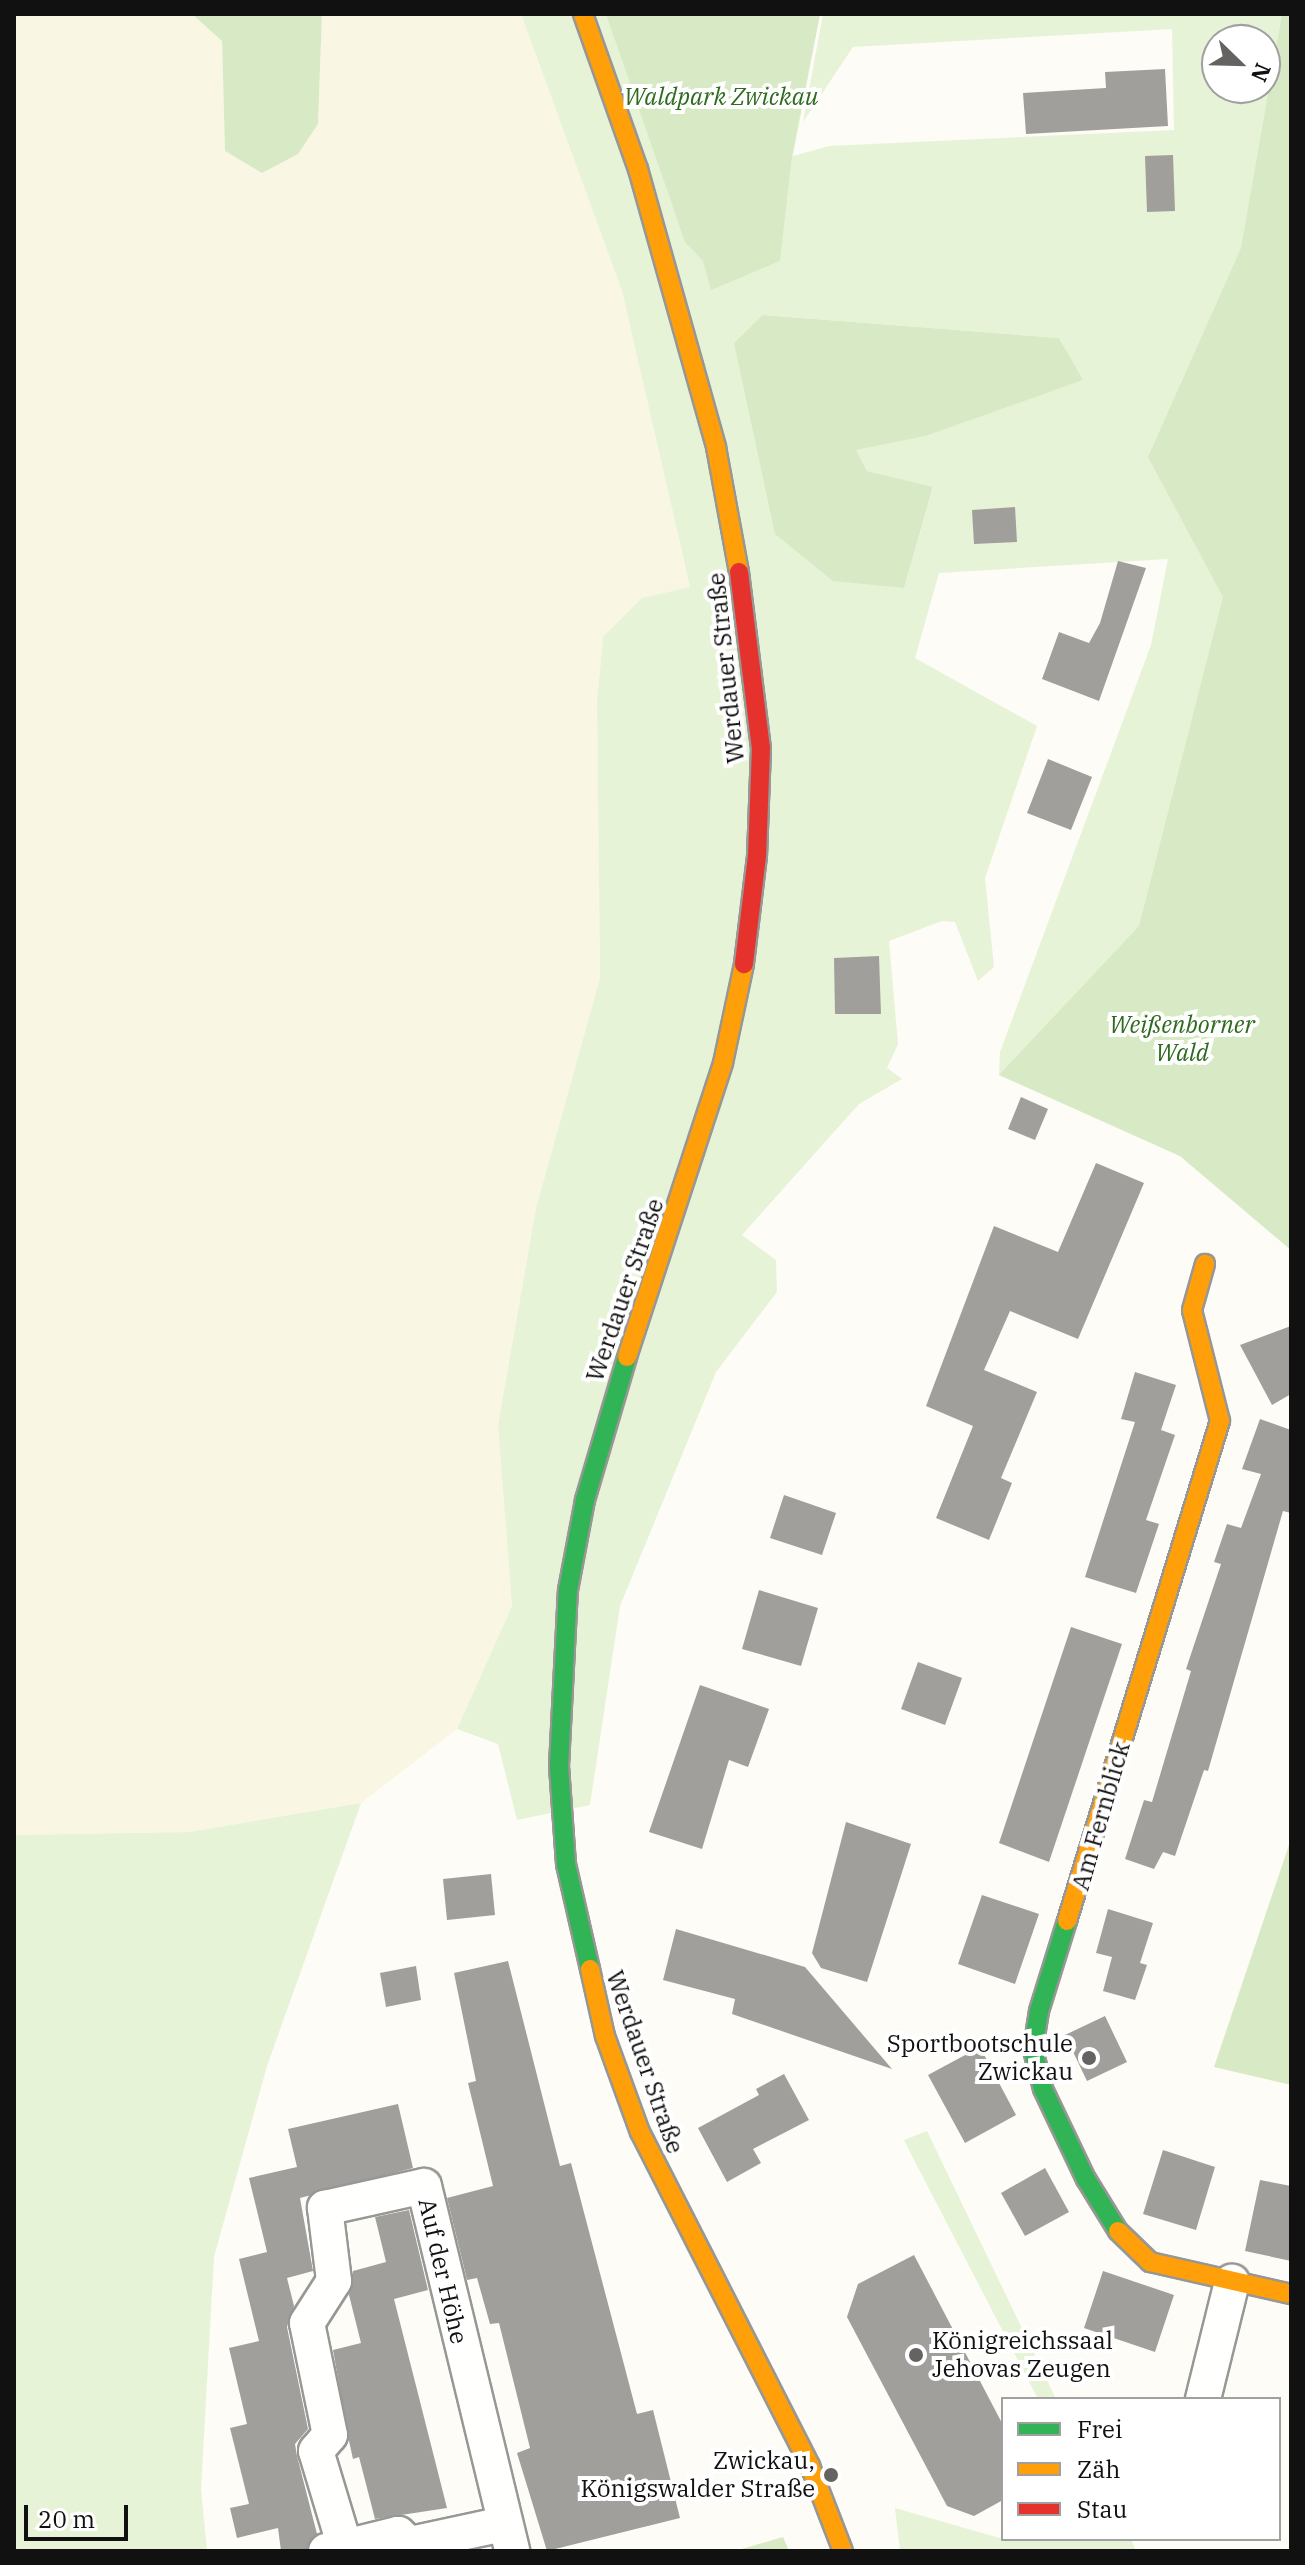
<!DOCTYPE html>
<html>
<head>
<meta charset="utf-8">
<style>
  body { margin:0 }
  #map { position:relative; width:1305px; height:2565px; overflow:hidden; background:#fdfcf7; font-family:"IBM Plex Serif",serif }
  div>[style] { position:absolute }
  .farmland>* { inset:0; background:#f9f7e4 }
  .green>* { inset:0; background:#e7f3d7 }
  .forest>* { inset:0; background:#d8eac5 }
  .building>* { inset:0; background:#a19f9c }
  .roads { filter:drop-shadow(2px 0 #979795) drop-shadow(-2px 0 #979795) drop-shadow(0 2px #979795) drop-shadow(0 -2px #979795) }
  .street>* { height:34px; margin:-17px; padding:0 17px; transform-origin:17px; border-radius:17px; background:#fffffe }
  .fast>* { height:18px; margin:-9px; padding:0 9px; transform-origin:9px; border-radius:9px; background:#30b455 }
  .slow>* { height:18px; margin:-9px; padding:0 9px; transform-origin:9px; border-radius:9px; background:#ff9f0a }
  .jam>* { height:18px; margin:-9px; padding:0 9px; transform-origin:9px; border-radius:9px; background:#e5322d }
  .dots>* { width:22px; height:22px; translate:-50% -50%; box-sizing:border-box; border:4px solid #fff; border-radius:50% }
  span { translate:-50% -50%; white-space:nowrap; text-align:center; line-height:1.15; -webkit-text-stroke:8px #fff; paint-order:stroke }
  .park-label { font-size:24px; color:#2f6b1f; font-style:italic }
  .street-label { font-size:24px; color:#111 }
  .poi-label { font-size:24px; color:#111 }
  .right { translate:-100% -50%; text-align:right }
  .left { translate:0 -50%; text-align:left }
  .frame { position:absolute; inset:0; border:16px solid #111; pointer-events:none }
  .legend { position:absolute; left:1001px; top:2397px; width:280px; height:144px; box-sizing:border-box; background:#fff; border:2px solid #a0a0a0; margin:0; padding:10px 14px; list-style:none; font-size:24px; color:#111 }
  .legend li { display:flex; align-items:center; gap:16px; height:40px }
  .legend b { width:40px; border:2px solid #a0a0a0 }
  .north { position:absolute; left:1201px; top:24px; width:80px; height:80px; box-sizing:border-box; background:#fff; border:2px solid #a0a0a0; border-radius:50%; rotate:113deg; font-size:22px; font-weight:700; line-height:32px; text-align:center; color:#111 }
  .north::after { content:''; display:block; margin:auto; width:28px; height:36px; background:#646362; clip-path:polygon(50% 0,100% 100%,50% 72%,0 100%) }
  .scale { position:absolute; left:24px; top:2505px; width:104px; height:36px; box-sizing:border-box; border:4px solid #111; border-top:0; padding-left:10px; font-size:24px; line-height:28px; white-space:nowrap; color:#111; -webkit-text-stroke:6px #fff; paint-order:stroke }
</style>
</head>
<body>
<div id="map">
  <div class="farmland">
    <div style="clip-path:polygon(14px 14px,192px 14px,222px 40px,225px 151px,318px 124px,322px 14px,521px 14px,622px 291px,690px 588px,642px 598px,603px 637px,597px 701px,600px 978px,536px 1208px,498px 1425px,512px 1606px,457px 1729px,361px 1803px,189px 1832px,14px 1835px)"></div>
  </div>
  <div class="green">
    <div style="clip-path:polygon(evenodd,521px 14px,820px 14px,793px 156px,829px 146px,1174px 130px,1172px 29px,853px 47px,803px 122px,823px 14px,1291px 14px,1291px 1250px,1180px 1156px,999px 1075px,1000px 1052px,1151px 645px,1168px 559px,939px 573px,915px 658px,1037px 726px,985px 878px,994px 967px,978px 981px,955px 922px,942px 921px,889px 941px,898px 1044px,887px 1068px,902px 1079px,859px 1104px,742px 1235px,776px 1260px,777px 1292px,716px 1372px,620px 1606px,590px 1805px,517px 1820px,498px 1744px,457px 1729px,512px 1606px,498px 1425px,536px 1208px,600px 978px,597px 701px,603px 637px,642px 598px,690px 587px,622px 291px,521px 14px,1217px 40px,1265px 40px,1265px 88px,1217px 88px,1217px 40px,521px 14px,764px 315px,1059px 338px,1082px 380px,926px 436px,855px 450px,867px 471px,933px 488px,904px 588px,764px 315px)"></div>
    <div style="clip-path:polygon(361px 1803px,267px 2066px,214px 2257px,201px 2489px,207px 2551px,14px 2551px,14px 1835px,189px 1832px)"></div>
    <div style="clip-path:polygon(927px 2131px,1056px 2399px,1038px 2399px,911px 2154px,904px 2140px)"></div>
    <div style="clip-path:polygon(895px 2508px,1003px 2539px,1131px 2539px,1136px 2551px,900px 2551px)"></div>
  </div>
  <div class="forest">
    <div style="clip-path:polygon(192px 14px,322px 14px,318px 124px,298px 154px,262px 173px,225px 151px,222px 41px)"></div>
    <div style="clip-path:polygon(606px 14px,820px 14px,792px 156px,780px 261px,711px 290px,703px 261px,685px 242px)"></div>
    <div style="clip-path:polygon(1282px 14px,1291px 14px,1291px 1250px,1180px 1156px,999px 1075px,1139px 926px,1223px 597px,1148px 457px,1241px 248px)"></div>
    <div style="clip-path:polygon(763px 315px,1059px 338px,1083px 380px,926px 436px,856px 450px,867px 471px,933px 487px,904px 588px,833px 581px,775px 534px,734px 343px)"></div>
    <div style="clip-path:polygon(1291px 1839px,1291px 2085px,1214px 2067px)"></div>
    <div style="clip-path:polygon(783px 2537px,789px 2551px,735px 2551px)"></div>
  </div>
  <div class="building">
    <div style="clip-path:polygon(1165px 69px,1168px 126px,1026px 134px,1023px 93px,1106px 88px,1105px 72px)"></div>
    <div style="clip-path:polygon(1173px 155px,1175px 211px,1147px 212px,1145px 156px)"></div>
    <div style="clip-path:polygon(1015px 507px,1017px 542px,974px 544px,972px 510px)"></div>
    <div style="clip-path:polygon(1118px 561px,1146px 568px,1099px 701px,1042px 679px,1059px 632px,1089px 643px,1100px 623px)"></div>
    <div style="clip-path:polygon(1048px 759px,1092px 777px,1071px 830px,1027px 813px)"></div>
    <div style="clip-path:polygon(879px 956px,881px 1014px,835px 1014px,834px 958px)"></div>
    <div style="clip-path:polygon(1021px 1097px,1048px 1109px,1035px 1140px,1008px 1129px)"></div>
    <div style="clip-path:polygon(1096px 1163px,1144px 1183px,1078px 1339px,1010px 1311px,984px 1370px,1037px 1392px,1001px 1478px,1012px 1483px,989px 1540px,936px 1518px,973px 1426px,926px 1406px,994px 1226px,1058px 1252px)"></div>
    <div style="clip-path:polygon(1291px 1326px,1291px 1394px,1272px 1405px,1240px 1345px)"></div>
    <div style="clip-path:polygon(1135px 1372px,1176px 1385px,1161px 1430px,1175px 1435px,1146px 1520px,1159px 1524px,1136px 1593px,1085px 1577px,1135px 1422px,1121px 1419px)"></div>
    <div style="clip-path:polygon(1260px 1419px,1291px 1430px,1291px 1513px,1283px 1511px,1208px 1771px,1204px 1770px,1175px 1856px,1163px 1852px,1154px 1869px,1125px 1859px,1144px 1800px,1152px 1802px,1191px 1671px,1186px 1669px,1221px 1564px,1214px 1562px,1227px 1524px,1241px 1528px,1261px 1474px,1242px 1469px)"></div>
    <div style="clip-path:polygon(784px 1495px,836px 1513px,822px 1555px,770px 1538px)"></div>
    <div style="clip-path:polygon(759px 1590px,818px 1608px,801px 1666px,742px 1649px)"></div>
    <div style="clip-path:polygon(1071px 1627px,1122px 1644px,1049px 1862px,999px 1843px)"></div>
    <div style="clip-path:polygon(918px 1662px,962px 1678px,945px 1725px,901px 1709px)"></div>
    <div style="clip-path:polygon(700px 1685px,769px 1709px,748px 1767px,729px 1760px,702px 1849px,649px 1832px)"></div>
    <div style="clip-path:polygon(846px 1822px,911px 1844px,867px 1982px,821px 1968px,812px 1953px)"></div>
    <div style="clip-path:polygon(491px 1874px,495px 1915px,447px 1920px,443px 1879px)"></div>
    <div style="clip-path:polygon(982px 1895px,1039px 1914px,1015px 1984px,958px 1964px)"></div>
    <div style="clip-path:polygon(1108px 1909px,1153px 1923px,1140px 1963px,1147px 1965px,1135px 2000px,1103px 1991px,1112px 1957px,1096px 1953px)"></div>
    <div style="clip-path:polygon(676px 1929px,805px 1967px,892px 2069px,732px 2014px,735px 1999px,663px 1980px)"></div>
    <div style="clip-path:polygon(508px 1961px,560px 2166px,571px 2163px,637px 2414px,653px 2410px,680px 2518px,547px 2551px,517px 2453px,530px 2448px,499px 2323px,490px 2324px,477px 2278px,467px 2280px,447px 2198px,493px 2186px,468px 2083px,476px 2081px,454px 1973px)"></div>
    <div style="clip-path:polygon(416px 1966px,421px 2000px,386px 2007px,380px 1973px)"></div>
    <div style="clip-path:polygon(1105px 2016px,1127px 2062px,1087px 2081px,1065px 2035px)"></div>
    <div style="clip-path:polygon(980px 2047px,1016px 2115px,965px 2143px,928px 2075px)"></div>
    <div style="clip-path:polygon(784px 2074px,809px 2120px,753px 2149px,761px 2163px,727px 2182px,698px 2128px,759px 2095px,756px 2089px)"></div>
    <div style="clip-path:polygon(398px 2104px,413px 2168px,300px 2198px,313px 2271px,287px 2278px,294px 2306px,287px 2327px,308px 2429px,295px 2444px,297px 2456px,317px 2534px,307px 2551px,281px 2551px,278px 2528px,237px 2538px,230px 2508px,249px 2504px,230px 2428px,247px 2424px,229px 2348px,259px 2341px,239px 2259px,267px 2252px,249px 2178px,297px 2167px,288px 2129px)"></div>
    <div style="clip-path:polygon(1163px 2150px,1215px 2167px,1196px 2230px,1143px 2214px)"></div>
    <div style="clip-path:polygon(1045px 2168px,1069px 2212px,1025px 2236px,1001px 2193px)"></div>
    <div style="clip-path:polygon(1260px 2180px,1291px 2186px,1291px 2261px,1245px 2251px)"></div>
    <div style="clip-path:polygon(409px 2210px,428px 2290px,394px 2299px,447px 2508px,375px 2519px,359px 2457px,353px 2459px,349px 2441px,333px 2350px,361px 2343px,349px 2295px,353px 2271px,386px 2262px,375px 2217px)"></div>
    <div style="clip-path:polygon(914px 2255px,1003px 2425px,1003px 2500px,974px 2516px,947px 2506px,847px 2317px,858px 2284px)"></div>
    <div style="clip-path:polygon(1103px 2271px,1174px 2295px,1155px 2352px,1084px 2328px)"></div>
  </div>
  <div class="roads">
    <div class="street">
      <div style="left:1203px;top:2399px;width:121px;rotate:-76.1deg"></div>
      <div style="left:345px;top:2547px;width:55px;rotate:-13.8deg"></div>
      <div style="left:398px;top:2534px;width:16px;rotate:40deg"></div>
      <div style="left:410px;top:2544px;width:95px;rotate:-12.1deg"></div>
      <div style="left:326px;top:2551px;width:19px;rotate:-12deg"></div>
      <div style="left:345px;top:2547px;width:100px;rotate:-106.8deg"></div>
      <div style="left:316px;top:2451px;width:21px;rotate:-49deg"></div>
      <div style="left:330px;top:2435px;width:114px;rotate:-101.6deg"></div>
      <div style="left:307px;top:2323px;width:50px;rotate:-57.3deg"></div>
      <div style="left:334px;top:2281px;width:74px;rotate:-97deg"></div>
      <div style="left:325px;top:2208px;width:101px;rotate:-12.5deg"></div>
      <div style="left:424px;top:2186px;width:375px;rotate:76.4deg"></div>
    </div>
    <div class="fast">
      <div style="left:1067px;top:1921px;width:94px;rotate:107.3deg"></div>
      <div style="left:1039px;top:2011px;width:39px;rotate:99deg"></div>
      <div style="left:1033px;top:2050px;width:40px;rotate:75.6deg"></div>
      <div style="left:1043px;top:2089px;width:100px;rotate:64.5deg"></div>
      <div style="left:1086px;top:2179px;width:61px;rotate:58.4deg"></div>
      <div style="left:590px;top:1969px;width:108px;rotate:-102.9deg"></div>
      <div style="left:566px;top:1864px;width:98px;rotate:-94.1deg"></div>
      <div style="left:559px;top:1766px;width:176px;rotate:-87.1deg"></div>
      <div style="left:568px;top:1590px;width:92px;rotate:-79.3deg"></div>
      <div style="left:585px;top:1500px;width:149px;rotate:-73.6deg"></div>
    </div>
    <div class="slow">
      <div style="left:583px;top:14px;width:164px;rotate:70.5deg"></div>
      <div style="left:638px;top:169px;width:289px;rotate:74.3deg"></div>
      <div style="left:716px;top:447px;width:127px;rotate:79.6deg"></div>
      <div style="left:627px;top:1357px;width:309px;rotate:-71.9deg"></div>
      <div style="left:723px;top:1063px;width:101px;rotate:-78deg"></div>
      <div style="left:1067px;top:1921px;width:523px;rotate:-72.99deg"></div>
      <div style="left:1220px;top:1421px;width:114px;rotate:-104.2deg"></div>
      <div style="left:1192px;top:1310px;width:48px;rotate:-74.2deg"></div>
      <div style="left:590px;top:1969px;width:69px;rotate:77.4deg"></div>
      <div style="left:605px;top:2036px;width:102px;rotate:70deg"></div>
      <div style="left:640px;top:2132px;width:375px;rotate:63deg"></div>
      <div style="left:810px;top:2466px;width:91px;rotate:68.8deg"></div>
      <div style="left:1118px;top:2231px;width:45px;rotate:44.1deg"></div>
      <div style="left:1150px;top:2262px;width:145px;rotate:12.8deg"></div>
    </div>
    <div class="jam">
      <div style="left:739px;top:572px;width:177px;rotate:82.9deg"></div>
      <div style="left:761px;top:748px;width:108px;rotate:92.1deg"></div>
      <div style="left:757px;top:856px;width:109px;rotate:96.9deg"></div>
    </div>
  </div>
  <div class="dots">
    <div style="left:1089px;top:2058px;background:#646362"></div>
    <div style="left:916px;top:2355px;background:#646362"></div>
    <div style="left:831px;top:2475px;background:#646362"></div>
  </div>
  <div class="park-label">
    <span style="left:721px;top:97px">Waldpark Zwickau</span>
    <span style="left:1182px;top:1039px">Weißenborner<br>Wald</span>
  </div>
  <div class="street-label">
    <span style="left:726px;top:668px;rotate:-96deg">Werdauer Straße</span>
    <span style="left:625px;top:1290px;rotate:-71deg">Werdauer Straße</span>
    <span style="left:1101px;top:1816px;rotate:-74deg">Am Fernblick</span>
    <span style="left:645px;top:2062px;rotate:71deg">Werdauer Straße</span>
    <span style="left:443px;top:2271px;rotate:77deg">Auf der Höhe</span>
  </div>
  <div class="poi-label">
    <span class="right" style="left:1073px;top:2058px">Sportbootschule<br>Zwickau</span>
    <span class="left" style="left:932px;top:2355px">Königreichssaal<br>Jehovas Zeugen</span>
    <span class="right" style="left:815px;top:2475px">Zwickau,<br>Königswalder Straße</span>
  </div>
  <div class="frame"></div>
  <ul class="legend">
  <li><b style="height:10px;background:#30b455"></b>Frei</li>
  <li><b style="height:10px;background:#ff9f0a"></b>Zäh</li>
  <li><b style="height:10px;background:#e5322d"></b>Stau</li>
  </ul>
  <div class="north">N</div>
  <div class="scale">20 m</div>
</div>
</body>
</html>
